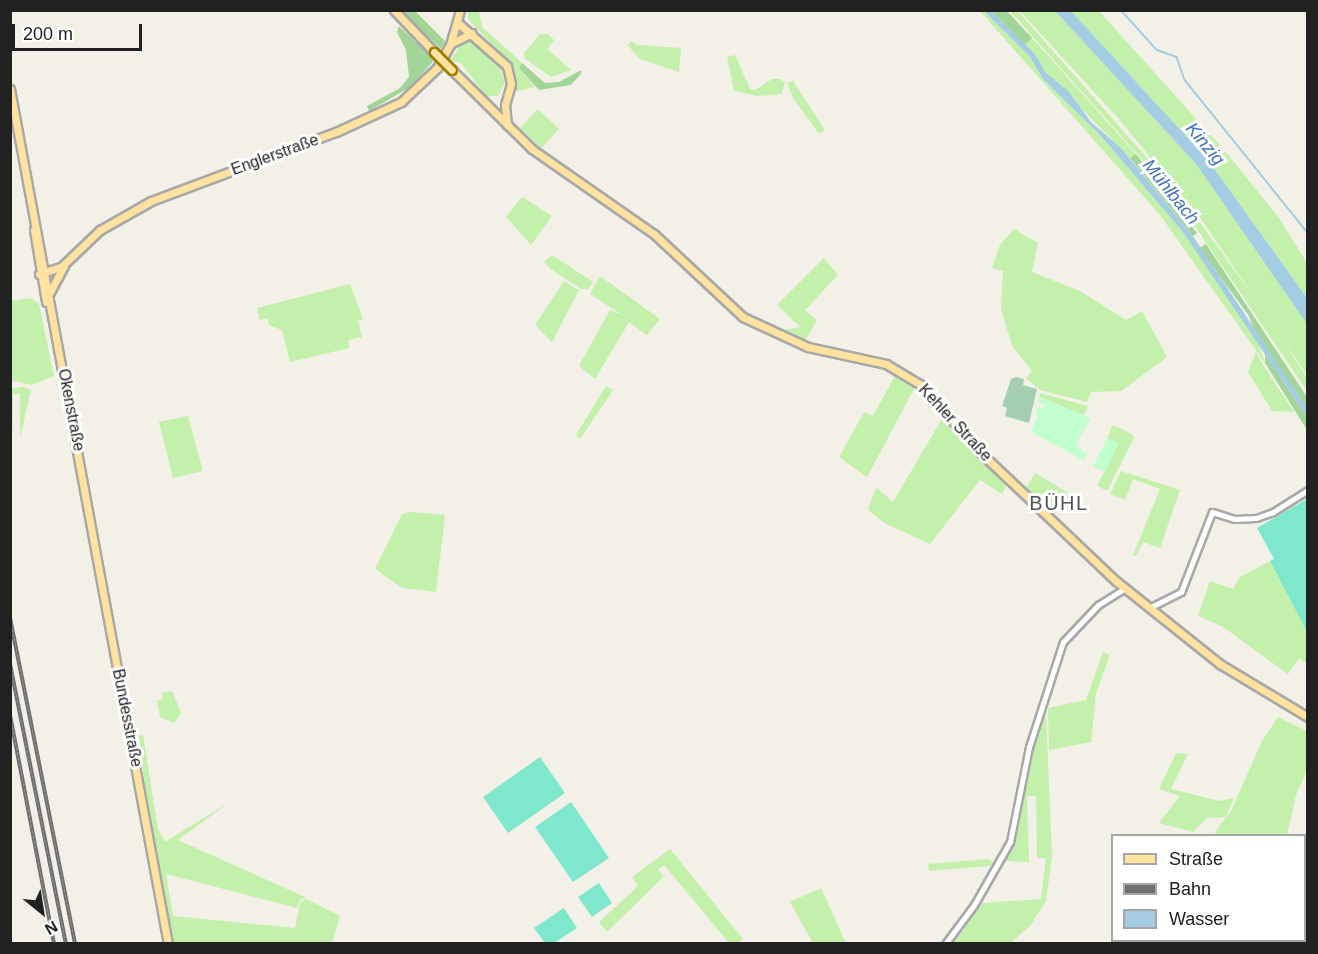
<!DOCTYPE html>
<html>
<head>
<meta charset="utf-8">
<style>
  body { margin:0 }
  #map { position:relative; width:1318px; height:954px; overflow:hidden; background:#f2f0e7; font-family:Helvetica,sans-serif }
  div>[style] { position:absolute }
  .grass>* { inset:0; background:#c3f0aa }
  .forest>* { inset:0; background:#a3d598 }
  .cemetery>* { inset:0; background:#a6ceb1 }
  .park>* { inset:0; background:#c2ffcf }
  .pitch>* { inset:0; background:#7fe8cc }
  .water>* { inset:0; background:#a4cde4 }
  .stream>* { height:1.5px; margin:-0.75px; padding:0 0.75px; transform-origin:0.75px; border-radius:0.75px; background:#a4cde4 }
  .roads { filter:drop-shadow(2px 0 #a8a8a8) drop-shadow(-2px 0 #a8a8a8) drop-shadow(0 2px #a8a8a8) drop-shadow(0 -2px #a8a8a8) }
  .minor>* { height:5px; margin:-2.5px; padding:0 2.5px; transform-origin:2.5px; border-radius:2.5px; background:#fff }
  .major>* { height:7px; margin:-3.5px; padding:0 3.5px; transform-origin:3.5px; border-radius:3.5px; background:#ffe2a0 }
  .rail>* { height:4px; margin-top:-2px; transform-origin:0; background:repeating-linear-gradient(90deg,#fff 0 4.5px,#6f6f6f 0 9px); box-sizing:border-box; border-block:2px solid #6f6f6f }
  .bridges { filter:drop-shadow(2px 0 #9f7e00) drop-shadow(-2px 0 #9f7e00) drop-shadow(0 2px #9f7e00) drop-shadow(0 -2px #9f7e00) }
  .major-bridge>* { height:7px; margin:-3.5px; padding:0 3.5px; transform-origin:3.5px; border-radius:3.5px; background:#ffe2a0 }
  span { translate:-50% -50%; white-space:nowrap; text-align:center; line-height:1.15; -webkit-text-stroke:6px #fff; paint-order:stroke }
  .street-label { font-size:16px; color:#212121 }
  .water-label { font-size:18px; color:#4370bc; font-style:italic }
  .quarter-label { font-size:20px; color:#545454; letter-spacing:1.5px }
  .frame { position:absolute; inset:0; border:12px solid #212121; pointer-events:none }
  .legend { position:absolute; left:1111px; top:834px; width:195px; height:108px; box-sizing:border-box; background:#fff; border:2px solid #a6a6a6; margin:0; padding:8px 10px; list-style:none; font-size:18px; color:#212121 }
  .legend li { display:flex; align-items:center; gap:12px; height:30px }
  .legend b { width:30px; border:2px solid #a6a6a6 }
  .north { position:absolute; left:12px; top:882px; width:60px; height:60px; -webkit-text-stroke:4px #fff; paint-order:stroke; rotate:150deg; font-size:16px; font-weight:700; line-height:24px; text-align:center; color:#212121 }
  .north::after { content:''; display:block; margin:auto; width:21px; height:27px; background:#212121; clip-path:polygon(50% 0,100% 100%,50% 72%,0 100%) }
  .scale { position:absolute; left:12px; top:24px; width:130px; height:27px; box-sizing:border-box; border:3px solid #212121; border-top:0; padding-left:8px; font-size:18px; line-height:21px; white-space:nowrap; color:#212121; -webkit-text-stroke:4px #fff; paint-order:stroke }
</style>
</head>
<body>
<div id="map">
  <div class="grass">
    <div style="clip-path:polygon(468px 11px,479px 11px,482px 27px,522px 63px,519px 68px,535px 87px,514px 92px,516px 81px,510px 63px,468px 19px)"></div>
    <div style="clip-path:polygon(984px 11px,1030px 57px,1043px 79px,1100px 135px,1183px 232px,1257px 339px,1265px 363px,1160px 215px,981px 12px)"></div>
    <div style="clip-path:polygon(1010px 11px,1018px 11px,1183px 199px,1269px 318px,1307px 378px,1307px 391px,1197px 229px,1140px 157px)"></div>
    <div style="clip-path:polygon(1020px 11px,1055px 11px,1196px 164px,1307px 324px,1307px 375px,1199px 216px,1117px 117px)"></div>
    <div style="clip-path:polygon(1071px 11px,1099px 11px,1225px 151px,1279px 218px,1307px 263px,1307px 298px,1208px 160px)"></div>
    <div style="clip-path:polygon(540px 34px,547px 34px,554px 40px,547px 49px,571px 70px,551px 77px,524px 58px,524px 53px)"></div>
    <div style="clip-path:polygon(1032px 38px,1069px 79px,1136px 154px,1130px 158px,1045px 72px,1025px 45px)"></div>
    <div style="clip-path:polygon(623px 40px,628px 45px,631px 41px,637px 45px,681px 48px,679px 72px,640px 59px)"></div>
    <div style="clip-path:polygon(462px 42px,475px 42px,499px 66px,505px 82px,498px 96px,486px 96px,461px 63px,451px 60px)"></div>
    <div style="clip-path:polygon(735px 55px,750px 89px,755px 90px,772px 79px,780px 79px,785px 83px,781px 94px,758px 96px,734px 91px,727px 57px)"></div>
    <div style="clip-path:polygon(793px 81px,825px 130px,819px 134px,793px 98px,787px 83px)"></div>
    <div style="clip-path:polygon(538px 109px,559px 129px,541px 148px,520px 128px)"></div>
    <div style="clip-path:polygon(522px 197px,552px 216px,531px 245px,506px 217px)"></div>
    <div style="clip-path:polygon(1014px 229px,1038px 243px,1032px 272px,1080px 291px,1126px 320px,1142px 311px,1167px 357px,1121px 391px,1091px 392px,1087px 402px,1040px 390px,1026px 378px,1032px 371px,1012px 346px,1001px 308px,1003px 271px,992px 268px,1000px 245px)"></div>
    <div style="clip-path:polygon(552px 255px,593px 282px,588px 289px,581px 289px,552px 270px,544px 262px)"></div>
    <div style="clip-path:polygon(824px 258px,838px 275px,805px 310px,817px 320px,806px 339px,785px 330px,800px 327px,777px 305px)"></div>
    <div style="clip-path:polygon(600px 276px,660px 319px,647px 335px,629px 322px,595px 379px,579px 366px,610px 310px,624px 316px,590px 294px)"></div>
    <div style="clip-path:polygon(564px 281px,579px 290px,552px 342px,535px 325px)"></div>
    <div style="clip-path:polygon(350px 284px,363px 319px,358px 321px,362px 337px,348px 340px,349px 348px,290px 362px,282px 330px,269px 325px,267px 318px,260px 320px,257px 308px)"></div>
    <div style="clip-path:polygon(31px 298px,39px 304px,54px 376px,32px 385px,10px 380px,11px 301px)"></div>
    <div style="clip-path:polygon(1256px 352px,1265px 368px,1294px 412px,1272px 411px,1248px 372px)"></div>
    <div style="clip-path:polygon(895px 376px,915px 387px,867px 477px,839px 457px,864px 412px,873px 416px)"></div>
    <div style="clip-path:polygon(606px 386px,613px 390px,580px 439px,576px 435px)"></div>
    <div style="clip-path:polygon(23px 387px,31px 390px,20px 438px,20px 394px,13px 394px,13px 437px,11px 389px)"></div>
    <div style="clip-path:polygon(1040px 393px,1088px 406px,1084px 415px,1039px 397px)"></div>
    <div style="clip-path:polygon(188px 416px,203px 471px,173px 478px,159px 422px)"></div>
    <div style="clip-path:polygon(943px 417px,1006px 486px,1002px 494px,980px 480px,930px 544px,884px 523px,868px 510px,876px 487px,893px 502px)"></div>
    <div style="clip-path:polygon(1113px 425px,1132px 434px,1134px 438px,1107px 491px,1097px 486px,1118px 444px,1107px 438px)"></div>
    <div style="clip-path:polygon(1121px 471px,1180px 490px,1160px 548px,1143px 542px,1136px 556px,1133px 555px,1160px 489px,1133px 479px,1125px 500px,1110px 494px)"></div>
    <div style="clip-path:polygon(1035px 473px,1070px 494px,1065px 504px,1059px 500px,1048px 513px,1042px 508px,1026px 488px)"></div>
    <div style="clip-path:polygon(411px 512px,445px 515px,436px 592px,402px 588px,375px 569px,402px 514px)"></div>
    <div style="clip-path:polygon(1270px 561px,1307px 632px,1307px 664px,1299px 658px,1288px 674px,1223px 627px,1198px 616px,1210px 581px,1233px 589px,1240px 577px)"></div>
    <div style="clip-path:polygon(1103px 652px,1110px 655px,1096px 693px,1091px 742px,1049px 750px,1048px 708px,1086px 700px)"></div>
    <div style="clip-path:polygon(172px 691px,181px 713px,174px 723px,160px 717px,157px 701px,163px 699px,162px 693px)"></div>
    <div style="clip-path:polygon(1046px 713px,1052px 857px,1046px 901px,1030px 926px,1010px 943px,953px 944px,983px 903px,1041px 899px,1046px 858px,1037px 858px,1036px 796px,1027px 796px,1029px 862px,1003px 861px,1017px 825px,1028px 762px)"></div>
    <div style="clip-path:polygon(1278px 717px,1307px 731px,1307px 770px,1296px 795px,1287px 835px,1216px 835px,1215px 832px,1231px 811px,1262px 741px)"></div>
    <div style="clip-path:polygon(143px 735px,158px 829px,165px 842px,228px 803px,178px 840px,307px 898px,301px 899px,297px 908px,166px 874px,173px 916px,295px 928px,300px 903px,306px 899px,340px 916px,332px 943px,173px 943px,144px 780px,139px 736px)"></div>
    <div style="clip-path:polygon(1176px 753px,1188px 754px,1171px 789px,1219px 801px,1234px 798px,1226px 817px,1207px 818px,1193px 832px,1159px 823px,1180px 796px,1159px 789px)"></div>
    <div style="clip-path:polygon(670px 849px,743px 939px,738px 943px,729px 943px,664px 865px,658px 870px,664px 876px,607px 932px,599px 922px,638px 886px,632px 877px)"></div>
    <div style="clip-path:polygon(988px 859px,992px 861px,990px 866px,929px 871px,928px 864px)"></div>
    <div style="clip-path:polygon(821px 888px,846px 943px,813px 943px,790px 902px)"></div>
    <div style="clip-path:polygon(1151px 940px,1270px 940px,1275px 943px,1150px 943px)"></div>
  </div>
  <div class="forest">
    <div style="clip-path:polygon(401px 11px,415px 11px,445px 41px,441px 49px)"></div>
    <div style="clip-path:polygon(991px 11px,1007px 11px,1032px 38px,1025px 45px)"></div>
    <div style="clip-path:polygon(399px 26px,434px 60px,412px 86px,369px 111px,367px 106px,400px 88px,409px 77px,406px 50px,397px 32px)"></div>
    <div style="clip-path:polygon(522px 63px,545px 83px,559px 82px,581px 70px,581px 74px,571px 85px,539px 90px,519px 68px)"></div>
    <div style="clip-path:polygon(1136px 154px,1197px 233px,1193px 236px,1130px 158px)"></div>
    <div style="clip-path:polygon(1206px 244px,1307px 397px,1307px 408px,1254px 330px,1249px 316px,1199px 248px)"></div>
    <div style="clip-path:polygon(1265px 354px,1307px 417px,1307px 430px,1265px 363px)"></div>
  </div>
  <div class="cemetery">
    <div style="clip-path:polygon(1016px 377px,1024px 379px,1023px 385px,1037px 389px,1029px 423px,1005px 416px,1007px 408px,1002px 406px,1011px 379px)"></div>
  </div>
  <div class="park">
    <div style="clip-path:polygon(1039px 397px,1091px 418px,1075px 446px,1087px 453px,1085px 461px,1031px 432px,1037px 417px,1036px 408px,1047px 406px,1038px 402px)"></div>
    <div style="clip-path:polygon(1107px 438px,1119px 443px,1105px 472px,1093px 466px)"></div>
  </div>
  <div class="pitch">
    <div style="clip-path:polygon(1307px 499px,1308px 632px,1307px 632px,1270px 561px,1274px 559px,1257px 528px)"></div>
    <div style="clip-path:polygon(540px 757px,565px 793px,508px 833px,483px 797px)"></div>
    <div style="clip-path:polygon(571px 802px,609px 858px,573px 882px,535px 827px)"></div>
    <div style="clip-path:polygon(599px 883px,612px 903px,592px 917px,578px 897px)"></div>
    <div style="clip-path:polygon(564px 908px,577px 928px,554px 943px,545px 943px,534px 928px)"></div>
  </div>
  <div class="water">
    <div style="clip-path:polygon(984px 11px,991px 11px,1035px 54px,1045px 72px,1069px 92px,1091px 122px,1122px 149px,1193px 236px,1307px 408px,1307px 417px,1183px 232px,1100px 135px,1043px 79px,1030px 57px)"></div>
    <div style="clip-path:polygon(1055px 11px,1071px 11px,1208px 160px,1307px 298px,1307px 324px,1196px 164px)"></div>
  </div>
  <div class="stream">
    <div style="left:1121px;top:10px;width:54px;rotate:48deg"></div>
    <div style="left:1157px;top:50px;width:21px;rotate:19deg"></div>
    <div style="left:1177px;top:57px;width:24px;rotate:71deg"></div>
    <div style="left:1185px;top:80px;width:196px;rotate:51.2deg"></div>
  </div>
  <div class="roads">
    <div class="minor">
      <div style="left:1149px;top:608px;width:36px;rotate:-27deg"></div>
      <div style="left:1181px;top:592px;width:86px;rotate:-68.8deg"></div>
      <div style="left:1212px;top:512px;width:24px;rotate:17deg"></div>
      <div style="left:1235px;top:519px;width:21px;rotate:-3deg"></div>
      <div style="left:1256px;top:518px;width:18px;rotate:-19deg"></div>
      <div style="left:1273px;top:512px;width:41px;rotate:-32.2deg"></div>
      <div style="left:945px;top:944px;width:49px;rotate:-53.4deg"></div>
      <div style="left:974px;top:905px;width:73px;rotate:-60.3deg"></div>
      <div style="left:1010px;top:842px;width:97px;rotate:-78.7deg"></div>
      <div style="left:1029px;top:747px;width:110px;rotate:-72.1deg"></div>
      <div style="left:1063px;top:642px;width:51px;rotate:-46.6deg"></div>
      <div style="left:1098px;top:605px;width:32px;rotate:-32deg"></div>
    </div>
    <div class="major">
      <div style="left:394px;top:10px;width:58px;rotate:46.4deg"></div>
      <div style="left:458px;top:23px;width:65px;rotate:41.3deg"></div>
      <div style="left:507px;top:66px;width:18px;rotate:77deg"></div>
      <div style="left:511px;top:84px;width:22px;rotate:106deg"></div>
      <div style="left:505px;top:105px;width:20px;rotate:84deg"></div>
      <div style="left:452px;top:43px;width:22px;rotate:-27deg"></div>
      <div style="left:452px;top:70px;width:112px;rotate:44.6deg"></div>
      <div style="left:532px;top:149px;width:149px;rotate:34.9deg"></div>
      <div style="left:654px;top:234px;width:122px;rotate:43deg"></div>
      <div style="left:743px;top:317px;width:72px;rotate:24.8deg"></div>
      <div style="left:808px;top:347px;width:80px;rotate:12.3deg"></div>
      <div style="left:886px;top:364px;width:41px;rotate:31deg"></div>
      <div style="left:921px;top:385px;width:91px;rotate:48.6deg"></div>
      <div style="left:981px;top:453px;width:186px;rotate:43.5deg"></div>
      <div style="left:1116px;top:581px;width:133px;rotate:38.6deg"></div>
      <div style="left:1220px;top:664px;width:103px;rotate:31.1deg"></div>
      <div style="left:10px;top:89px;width:869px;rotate:79.53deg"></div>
      <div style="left:34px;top:230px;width:73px;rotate:80.5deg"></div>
      <div style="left:39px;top:274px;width:23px;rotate:-18deg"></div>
      <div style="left:61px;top:267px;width:54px;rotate:-43.5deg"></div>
      <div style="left:100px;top:230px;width:59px;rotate:-29.6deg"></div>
      <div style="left:151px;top:201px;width:197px;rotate:-20.5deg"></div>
      <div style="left:336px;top:132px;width:72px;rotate:-24.8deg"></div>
      <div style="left:401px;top:102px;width:50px;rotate:-43.4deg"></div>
      <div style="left:437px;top:68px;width:26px;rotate:-61deg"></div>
      <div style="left:450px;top:45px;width:36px;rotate:-74deg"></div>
      <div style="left:50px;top:292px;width:30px;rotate:-62deg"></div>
    </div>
  </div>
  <div class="rail">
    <div style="left:10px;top:618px;width:332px;rotate:78.7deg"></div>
    <div style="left:10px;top:664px;width:286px;rotate:78.7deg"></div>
    <div style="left:10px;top:715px;width:233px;rotate:79.1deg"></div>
  </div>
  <div class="bridges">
    <div class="major-bridge">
      <div style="left:434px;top:52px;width:25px;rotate:45deg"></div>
    </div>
  </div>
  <div class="street-label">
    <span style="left:275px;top:155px;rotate:-20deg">Englerstraße</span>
    <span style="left:71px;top:410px;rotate:79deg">Okenstraße</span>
    <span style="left:955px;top:423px;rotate:47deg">Kehler Straße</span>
    <span style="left:127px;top:718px;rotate:79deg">Bundesstraße</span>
  </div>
  <div class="water-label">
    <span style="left:1205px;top:144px;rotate:50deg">Kinzig</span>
    <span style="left:1171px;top:192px;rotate:51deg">Mühlbach</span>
  </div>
  <div class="quarter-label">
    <span style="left:1059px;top:503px">BÜHL</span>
  </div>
  <div class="frame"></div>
  <ul class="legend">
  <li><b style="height:8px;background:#ffe2a0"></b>Straße</li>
  <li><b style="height:8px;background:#6f6f6f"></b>Bahn</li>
  <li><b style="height:16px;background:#a4cde4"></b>Wasser</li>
  </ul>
  <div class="north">N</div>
  <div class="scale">200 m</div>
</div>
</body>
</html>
